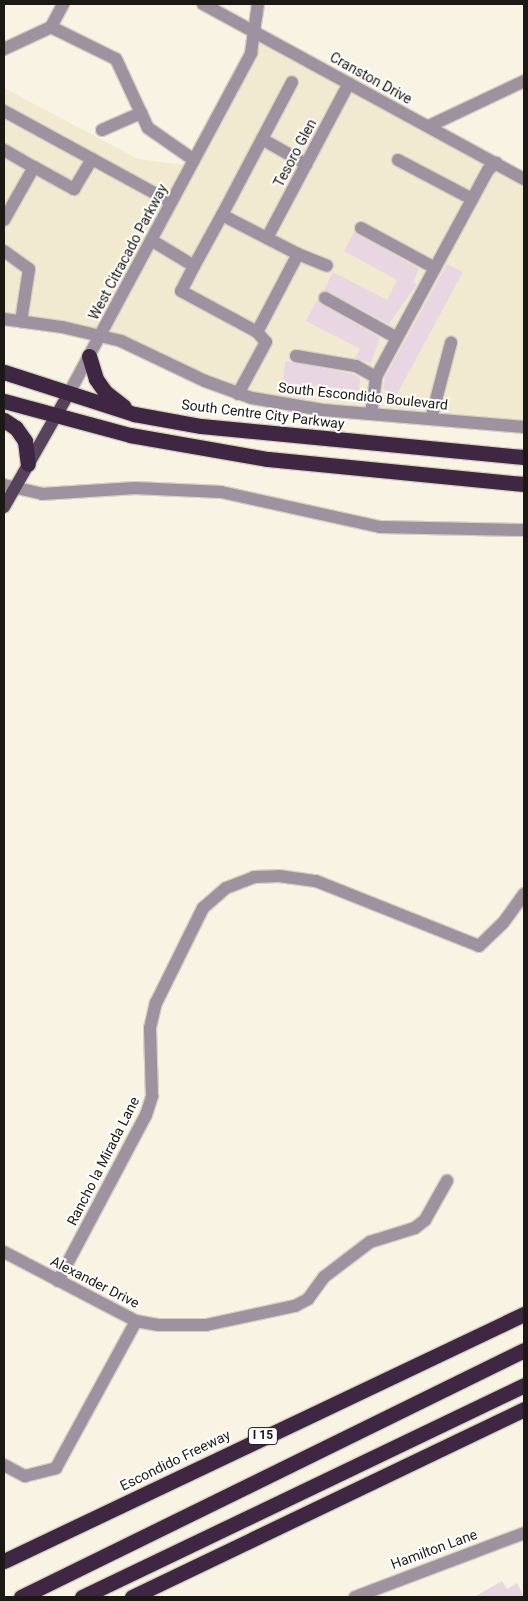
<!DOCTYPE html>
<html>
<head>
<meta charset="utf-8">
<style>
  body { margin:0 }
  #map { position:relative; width:528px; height:1601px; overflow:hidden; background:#f8f3e2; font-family:Roboto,sans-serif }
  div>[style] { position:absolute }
  .built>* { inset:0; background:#f1ead1 }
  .building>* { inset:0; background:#e8d7e2 }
  .roads { filter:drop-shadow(1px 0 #d5d0c1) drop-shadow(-1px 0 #d5d0c1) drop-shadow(0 1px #d5d0c1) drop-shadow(0 -1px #d5d0c1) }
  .minor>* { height:12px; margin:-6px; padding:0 6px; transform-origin:6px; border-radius:6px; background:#9e91a0 }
  .major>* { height:12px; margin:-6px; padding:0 6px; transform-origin:6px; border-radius:6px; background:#57425c }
  .highway>* { height:15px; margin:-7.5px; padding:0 7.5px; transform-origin:7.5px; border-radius:7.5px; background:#3f2744 }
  span { translate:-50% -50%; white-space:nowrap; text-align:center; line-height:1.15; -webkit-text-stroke:4px #fff; paint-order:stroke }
  .shield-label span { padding:1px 4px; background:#fff; border:1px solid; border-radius:4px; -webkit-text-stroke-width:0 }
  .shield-label { font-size:12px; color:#1b1913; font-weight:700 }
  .street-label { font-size:14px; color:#1b1913 }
  .frame { position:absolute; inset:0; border:5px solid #1b1913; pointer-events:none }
</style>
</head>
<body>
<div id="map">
  <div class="built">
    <div style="clip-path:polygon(253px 31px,524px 179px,524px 427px,252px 398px,121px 341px,4px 319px,4px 88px,138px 159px,191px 166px,251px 54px)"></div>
  </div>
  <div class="building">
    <div style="clip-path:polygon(354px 232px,419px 269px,413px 282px,417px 284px,389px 324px,324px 290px,333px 272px,387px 300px,397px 280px,344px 251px)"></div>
    <div style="clip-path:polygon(447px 264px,463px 272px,396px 396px,383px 389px,385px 377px)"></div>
    <div style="clip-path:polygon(316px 301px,380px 338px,371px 363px,355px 358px,360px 349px,306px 321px)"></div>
    <div style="clip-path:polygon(285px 361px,353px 374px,360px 378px,359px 390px,283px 383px)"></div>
    <div style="clip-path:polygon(502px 1581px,507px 1589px,517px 1583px,524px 1597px,474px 1597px)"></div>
  </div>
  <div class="roads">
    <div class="minor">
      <div style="left:203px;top:4px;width:366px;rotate:28.6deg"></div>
      <div style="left:51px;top:27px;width:26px;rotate:-62deg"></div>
      <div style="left:4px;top:49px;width:52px;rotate:-25.1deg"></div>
      <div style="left:51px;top:27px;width:72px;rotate:26.2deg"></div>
      <div style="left:116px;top:59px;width:76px;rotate:65.1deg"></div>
      <div style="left:148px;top:128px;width:56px;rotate:34.8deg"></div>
      <div style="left:4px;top:111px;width:190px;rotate:28.6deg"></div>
      <div style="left:429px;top:126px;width:105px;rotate:-25.3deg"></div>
      <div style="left:102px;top:130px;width:43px;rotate:-23.6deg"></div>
      <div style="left:262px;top:139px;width:51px;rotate:29.6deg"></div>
      <div style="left:4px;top:150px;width:34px;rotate:30deg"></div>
      <div style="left:398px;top:160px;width:84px;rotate:27.8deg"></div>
      <div style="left:222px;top:215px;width:150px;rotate:-62.2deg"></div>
      <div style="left:4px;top:220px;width:61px;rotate:-60.5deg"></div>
      <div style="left:34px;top:167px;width:46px;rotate:28.8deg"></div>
      <div style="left:74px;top:189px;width:35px;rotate:-59deg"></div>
      <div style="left:361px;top:228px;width:84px;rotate:28.4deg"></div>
      <div style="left:267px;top:238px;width:175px;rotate:-62.1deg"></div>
      <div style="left:151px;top:240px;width:50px;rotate:31.2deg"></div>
      <div style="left:194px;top:266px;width:58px;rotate:-61.2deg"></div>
      <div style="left:222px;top:215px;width:85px;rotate:27.2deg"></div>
      <div style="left:298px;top:254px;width:88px;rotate:117.7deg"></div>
      <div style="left:4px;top:251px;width:31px;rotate:36deg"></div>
      <div style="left:29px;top:269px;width:53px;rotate:98.7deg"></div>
      <div style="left:298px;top:254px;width:31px;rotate:22deg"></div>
      <div style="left:194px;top:266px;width:28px;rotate:117deg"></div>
      <div style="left:181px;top:291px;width:86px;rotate:28.3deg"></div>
      <div style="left:257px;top:332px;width:13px;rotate:48deg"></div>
      <div style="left:266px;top:342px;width:59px;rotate:118.3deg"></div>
      <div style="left:325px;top:298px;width:82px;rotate:29.1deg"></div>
      <div style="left:4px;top:319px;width:59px;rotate:7.9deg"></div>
      <div style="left:62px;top:327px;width:61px;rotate:13.3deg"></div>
      <div style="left:121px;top:341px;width:93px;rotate:25.5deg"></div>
      <div style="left:205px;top:381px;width:50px;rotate:19.9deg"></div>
      <div style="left:252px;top:398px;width:72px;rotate:9.6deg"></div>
      <div style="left:323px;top:410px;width:202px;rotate:4.8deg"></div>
      <div style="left:296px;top:356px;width:61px;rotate:9.5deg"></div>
      <div style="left:356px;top:366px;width:23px;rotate:29deg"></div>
      <div style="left:68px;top:395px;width:388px;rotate:-61.8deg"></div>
      <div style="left:251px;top:53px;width:49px;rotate:-81.9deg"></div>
      <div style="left:371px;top:414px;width:37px;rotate:-82deg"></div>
      <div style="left:376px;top:377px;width:235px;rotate:-61.6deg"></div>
      <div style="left:488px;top:170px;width:11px;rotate:-41deg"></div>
      <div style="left:431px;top:419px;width:79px;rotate:-75.3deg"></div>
      <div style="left:4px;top:485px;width:39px;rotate:13deg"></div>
      <div style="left:42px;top:494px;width:93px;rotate:-3.7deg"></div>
      <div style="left:135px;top:488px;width:86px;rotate:2.7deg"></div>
      <div style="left:221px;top:492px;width:163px;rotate:12.4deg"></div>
      <div style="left:380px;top:527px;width:144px;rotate:1.2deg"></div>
      <div style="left:4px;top:1252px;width:149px;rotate:27.6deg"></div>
      <div style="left:136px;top:1321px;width:22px;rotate:10deg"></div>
      <div style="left:158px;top:1325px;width:48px"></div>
      <div style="left:206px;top:1325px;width:91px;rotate:-12.1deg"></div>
      <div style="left:295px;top:1306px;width:15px;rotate:-28deg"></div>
      <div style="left:308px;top:1299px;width:27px;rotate:-54deg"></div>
      <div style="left:324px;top:1277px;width:58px;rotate:-37.3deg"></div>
      <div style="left:370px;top:1242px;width:47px;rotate:-17.3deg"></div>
      <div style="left:415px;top:1228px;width:13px;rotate:-39deg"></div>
      <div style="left:425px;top:1220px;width:45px;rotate:-60.6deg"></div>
      <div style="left:58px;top:1281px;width:188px;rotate:-62.1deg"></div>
      <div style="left:146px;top:1115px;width:20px;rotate:-72deg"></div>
      <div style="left:152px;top:1096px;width:68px;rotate:-91.7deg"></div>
      <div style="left:150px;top:1028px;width:26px;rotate:-77deg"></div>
      <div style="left:156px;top:1003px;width:106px;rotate:-63.7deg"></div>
      <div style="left:203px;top:908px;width:30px;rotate:-41deg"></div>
      <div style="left:226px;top:888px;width:30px;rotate:-21deg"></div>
      <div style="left:254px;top:877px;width:25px;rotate:-2deg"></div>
      <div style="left:279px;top:876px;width:37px;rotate:8deg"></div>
      <div style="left:316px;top:881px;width:175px;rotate:21.7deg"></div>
      <div style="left:479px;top:946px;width:33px;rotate:-44deg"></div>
      <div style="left:503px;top:923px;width:36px;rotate:-54deg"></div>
      <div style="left:4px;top:1465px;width:24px;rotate:28deg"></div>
      <div style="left:25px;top:1476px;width:32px;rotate:-14deg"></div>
      <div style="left:56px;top:1468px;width:167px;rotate:-61.4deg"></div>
      <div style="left:355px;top:1597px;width:181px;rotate:-20.7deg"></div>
    </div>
    <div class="major">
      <div style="left:4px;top:507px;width:129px;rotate:-60.3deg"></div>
    </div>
    <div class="highway">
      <div style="left:89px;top:356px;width:24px;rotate:73deg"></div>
      <div style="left:96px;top:379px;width:16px;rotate:55deg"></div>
      <div style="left:105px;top:392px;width:24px;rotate:38deg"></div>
      <div style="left:4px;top:372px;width:137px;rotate:17.9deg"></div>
      <div style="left:134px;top:414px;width:68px;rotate:10.2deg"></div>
      <div style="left:201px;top:426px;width:324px;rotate:5.5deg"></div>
      <div style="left:4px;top:401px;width:131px;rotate:15.1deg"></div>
      <div style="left:130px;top:435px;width:140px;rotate:9.9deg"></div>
      <div style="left:268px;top:459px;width:257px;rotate:5.6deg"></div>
      <div style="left:4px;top:420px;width:14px;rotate:34deg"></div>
      <div style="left:16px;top:428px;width:16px;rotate:55deg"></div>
      <div style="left:25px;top:441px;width:23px;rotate:83deg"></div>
      <div style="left:4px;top:1561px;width:576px;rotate:-25.41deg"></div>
      <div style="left:21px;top:1597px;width:560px;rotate:-26.15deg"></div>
      <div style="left:82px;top:1597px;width:490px;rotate:-25.6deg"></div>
      <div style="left:132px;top:1597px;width:435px;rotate:-25.6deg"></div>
    </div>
  </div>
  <div class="shield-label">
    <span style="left:263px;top:1436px">I 15</span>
  </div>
  <div class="street-label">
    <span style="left:371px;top:78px;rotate:29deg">Cranston Drive</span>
    <span style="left:295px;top:153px;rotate:-62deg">Tesoro Glen</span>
    <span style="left:128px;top:252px;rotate:-62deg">West Citracado Parkway</span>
    <span style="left:363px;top:396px;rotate:6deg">South Escondido Boulevard</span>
    <span style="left:263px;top:414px;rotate:7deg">South Centre City Parkway</span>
    <span style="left:103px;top:1161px;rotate:-63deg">Rancho la Mirada Lane</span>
    <span style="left:95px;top:1282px;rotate:27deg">Alexander Drive</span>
    <span style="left:175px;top:1460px;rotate:-26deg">Escondido Freeway</span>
    <span style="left:434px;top:1549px;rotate:-20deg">Hamilton Lane</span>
  </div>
  <div class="frame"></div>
</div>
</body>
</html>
